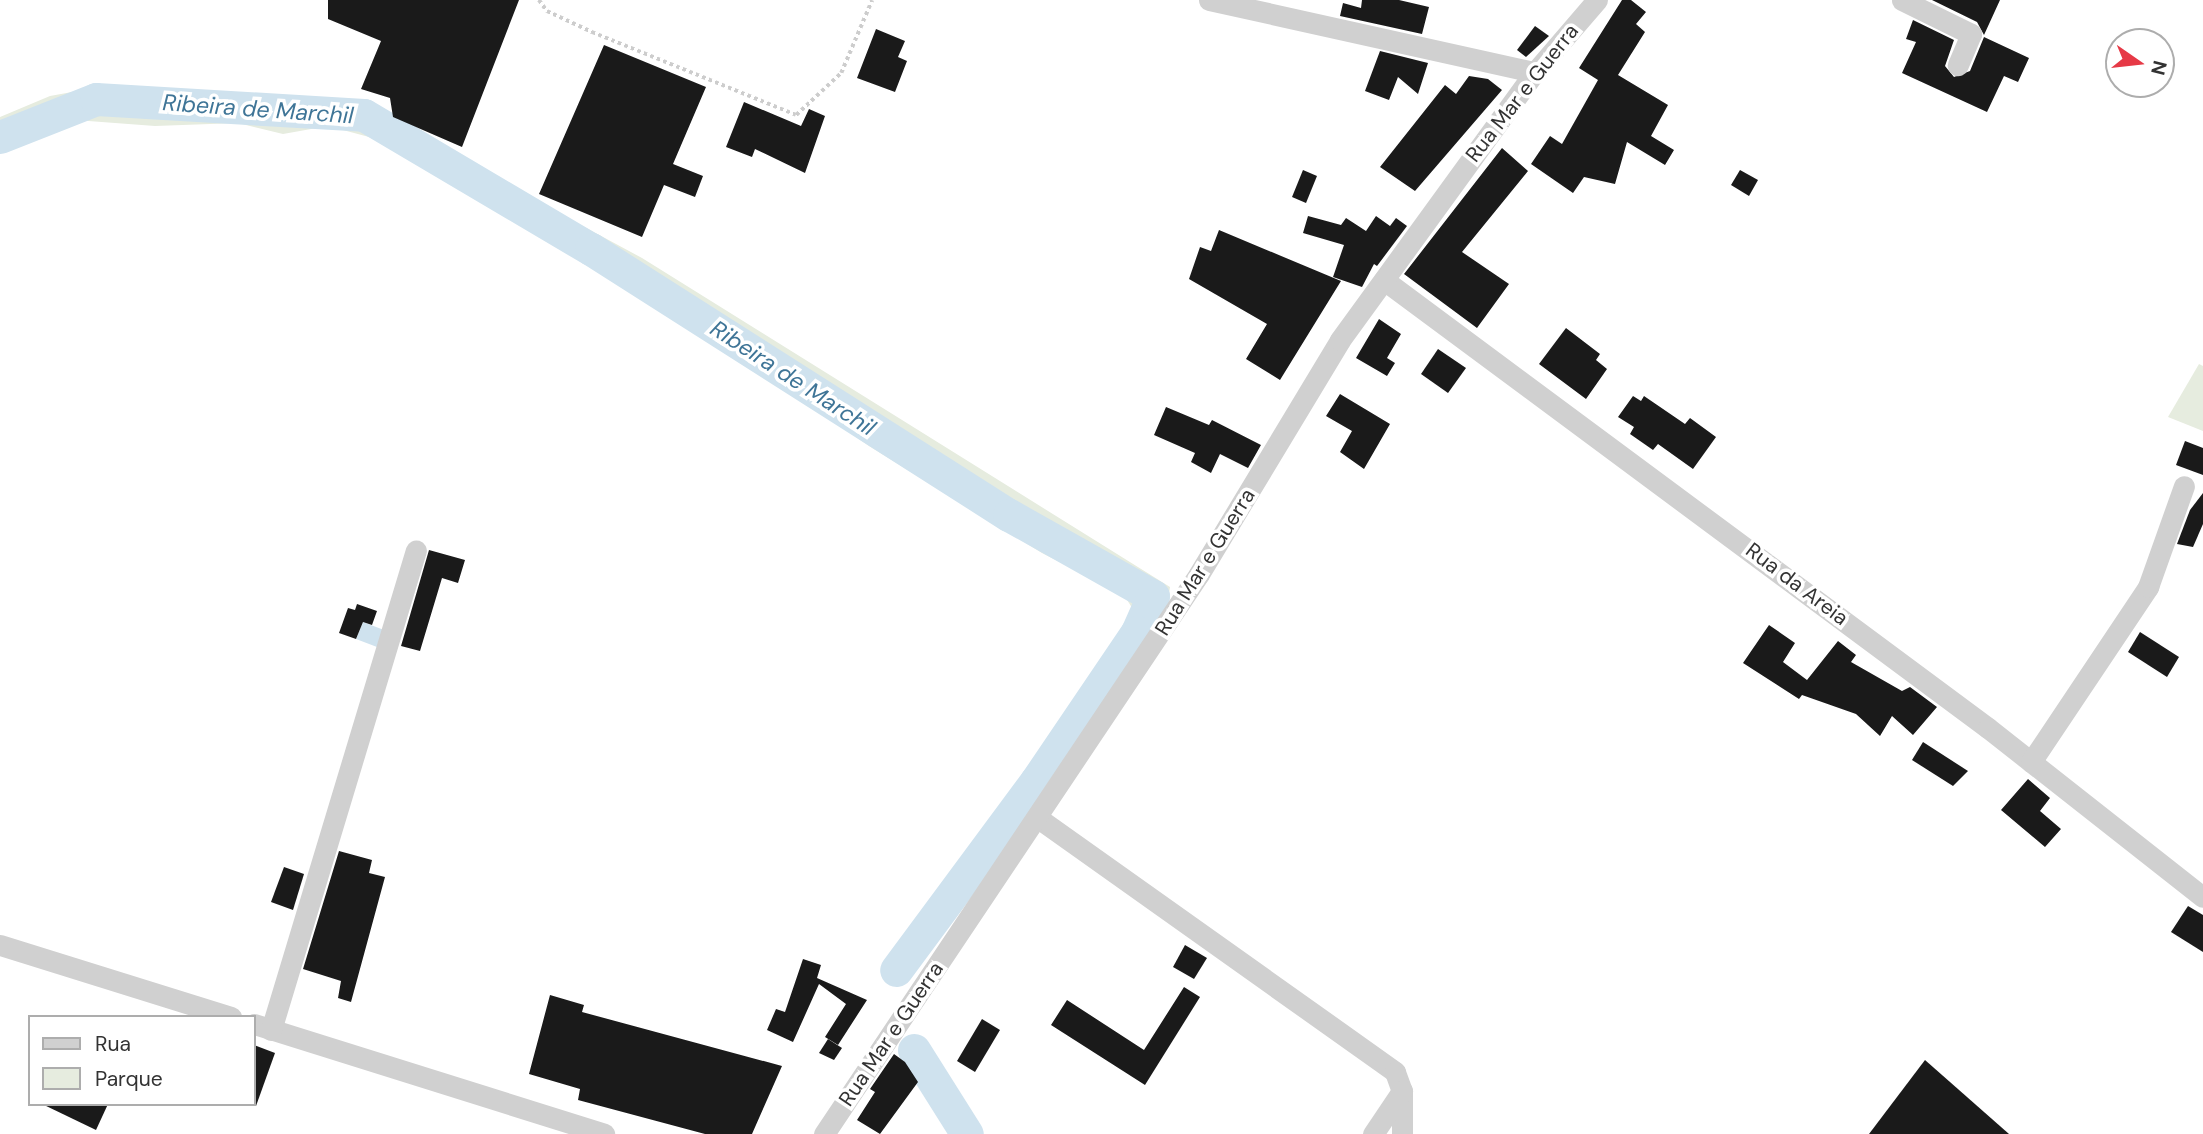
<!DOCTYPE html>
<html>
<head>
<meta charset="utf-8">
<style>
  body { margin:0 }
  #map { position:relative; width:2203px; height:1134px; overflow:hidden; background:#fff; font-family:"DM Sans",sans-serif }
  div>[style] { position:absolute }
  .green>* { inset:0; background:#e6ecdf }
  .water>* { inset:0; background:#cfe2ee }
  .river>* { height:33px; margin:-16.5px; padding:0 16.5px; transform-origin:16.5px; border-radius:16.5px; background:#cfe2ee }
  .building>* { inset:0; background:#1a1a1a }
  .path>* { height:3.5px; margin-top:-1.75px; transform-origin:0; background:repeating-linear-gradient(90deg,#cdcdcd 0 3.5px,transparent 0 7px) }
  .minor>* { height:21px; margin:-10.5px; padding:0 10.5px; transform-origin:10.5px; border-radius:10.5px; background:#d0d0d0 }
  span { translate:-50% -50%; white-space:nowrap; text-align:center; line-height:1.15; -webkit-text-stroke:7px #fff; paint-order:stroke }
  .street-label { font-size:21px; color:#333 }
  .water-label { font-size:23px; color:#3f7597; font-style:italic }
  .legend { position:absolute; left:28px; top:1015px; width:228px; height:91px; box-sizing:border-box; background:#fff; border:2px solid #adadad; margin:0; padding:9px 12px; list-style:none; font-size:21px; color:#333 }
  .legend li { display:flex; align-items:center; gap:14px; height:35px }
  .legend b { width:35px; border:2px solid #adadad }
  .north { position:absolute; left:2105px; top:28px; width:70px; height:70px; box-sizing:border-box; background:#fff; border:2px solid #adadad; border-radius:50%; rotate:104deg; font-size:19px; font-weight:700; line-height:28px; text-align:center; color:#333 }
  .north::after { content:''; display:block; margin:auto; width:24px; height:32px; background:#e63946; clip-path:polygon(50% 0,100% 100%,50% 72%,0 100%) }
</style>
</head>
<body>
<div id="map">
  <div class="green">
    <div style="clip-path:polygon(94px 88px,347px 100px,380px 111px,460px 160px,642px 258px,1170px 587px,1168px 601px,1157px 622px,1134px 611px,1124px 595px,1042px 553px,869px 446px,717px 341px,505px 211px,369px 137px,328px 126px,283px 134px,238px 123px,155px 126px,75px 120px,0 149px,0 117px,50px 96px)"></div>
    <div style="clip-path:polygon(2199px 364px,2203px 366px,2203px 431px,2168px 417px)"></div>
  </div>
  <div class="water">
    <div style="clip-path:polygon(363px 622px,384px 630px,377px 647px,356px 639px)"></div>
  </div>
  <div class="river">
    <div style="left:0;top:137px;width:103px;rotate:-21.6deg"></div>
    <div style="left:96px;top:99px;width:268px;rotate:3.4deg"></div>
    <div style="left:364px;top:115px;width:264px;rotate:30.6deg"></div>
    <div style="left:591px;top:249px;width:495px;rotate:32.5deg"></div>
    <div style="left:1009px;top:515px;width:165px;rotate:29.4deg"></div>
    <div style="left:1153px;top:596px;width:39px;rotate:114deg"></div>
    <div style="left:1137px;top:632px;width:180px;rotate:124.1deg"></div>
    <div style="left:1036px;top:781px;width:235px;rotate:126.5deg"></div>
    <div style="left:914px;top:1050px;width:99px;rotate:57.8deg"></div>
  </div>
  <div class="building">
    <div style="clip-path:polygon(328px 0,519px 0,462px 147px,393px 117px,390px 98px,361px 89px,381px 41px,328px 19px)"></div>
    <div style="clip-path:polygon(1362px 0,1399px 0,1429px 7px,1422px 34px,1340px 16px,1343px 3px,1361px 8px)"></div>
    <div style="clip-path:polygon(1622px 0,1631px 0,1646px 12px,1636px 24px,1645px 32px,1618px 75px,1668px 105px,1651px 136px,1674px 150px,1665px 165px,1627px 142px,1615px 184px,1584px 177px,1573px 193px,1531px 164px,1550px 136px,1562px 144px,1598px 80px,1579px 68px)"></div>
    <div style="clip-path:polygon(1932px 0,2000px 0,1984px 35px,1977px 22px)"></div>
    <div style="clip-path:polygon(1913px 20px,1954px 40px,1945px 66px,1954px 77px,1970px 71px,1984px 37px,2029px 58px,2018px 82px,2004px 76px,1987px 112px,1902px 73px,1916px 42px,1906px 39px)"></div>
    <div style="clip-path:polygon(1535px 26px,1549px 36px,1526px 57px,1517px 50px)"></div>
    <div style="clip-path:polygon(876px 29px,905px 41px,898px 57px,907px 61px,895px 92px,857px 78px)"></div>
    <div style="clip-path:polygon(604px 45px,706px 87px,673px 164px,703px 176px,695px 197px,664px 185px,642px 237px,539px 194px)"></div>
    <div style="clip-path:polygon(1380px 51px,1428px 63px,1418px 94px,1398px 77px,1389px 100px,1365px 91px)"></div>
    <div style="clip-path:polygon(1469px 76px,1488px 79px,1502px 90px,1415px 191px,1380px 167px,1445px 85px,1456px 94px)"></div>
    <div style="clip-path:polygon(744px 102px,801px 126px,809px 109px,825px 116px,805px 173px,755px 149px,752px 157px,726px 147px)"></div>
    <div style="clip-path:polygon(1502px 148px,1528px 171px,1462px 252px,1509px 284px,1477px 328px,1404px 274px)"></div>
    <div style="clip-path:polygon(1303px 170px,1317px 176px,1306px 203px,1292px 197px)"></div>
    <div style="clip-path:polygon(1740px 170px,1758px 180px,1749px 196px,1731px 185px)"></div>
    <div style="clip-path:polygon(1308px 216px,1341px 225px,1346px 218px,1366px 231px,1376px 216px,1390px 226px,1396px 218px,1407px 226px,1377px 266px,1374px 264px,1362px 287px,1333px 277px,1344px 245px,1303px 233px)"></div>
    <div style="clip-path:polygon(1219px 230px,1341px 281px,1280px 380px,1246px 359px,1267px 324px,1189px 279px,1200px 247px,1211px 251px)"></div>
    <div style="clip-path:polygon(1379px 319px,1401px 334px,1387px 358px,1395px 363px,1387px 376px,1356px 358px)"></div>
    <div style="clip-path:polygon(1566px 328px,1600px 354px,1596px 360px,1607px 369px,1586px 399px,1539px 364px)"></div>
    <div style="clip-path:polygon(1438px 349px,1466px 368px,1448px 393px,1421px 374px)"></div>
    <div style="clip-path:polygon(1340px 394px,1390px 424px,1364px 469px,1340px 452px,1352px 431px,1326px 416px)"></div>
    <div style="clip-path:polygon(1633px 396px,1641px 401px,1644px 396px,1685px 424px,1690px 418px,1716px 437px,1693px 469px,1658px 444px,1653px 450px,1630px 434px,1634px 427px,1618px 417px)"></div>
    <div style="clip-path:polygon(1166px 407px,1209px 425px,1212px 420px,1261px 445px,1248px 468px,1220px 454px,1211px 473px,1191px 462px,1195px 453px,1154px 435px)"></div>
    <div style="clip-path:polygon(2185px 441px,2203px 448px,2203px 475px,2176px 465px)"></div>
    <div style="clip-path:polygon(2203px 493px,2203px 524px,2193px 547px,2177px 544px,2190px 510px)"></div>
    <div style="clip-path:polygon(429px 550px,465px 560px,458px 583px,442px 578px,420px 651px,401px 646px)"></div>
    <div style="clip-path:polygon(357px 604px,377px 611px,372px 625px,363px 622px,356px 639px,339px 633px,348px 608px,355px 610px)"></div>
    <div style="clip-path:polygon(1769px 625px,1795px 643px,1783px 662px,1807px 680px,1838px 641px,1856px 655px,1851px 662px,1902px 691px,1910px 687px,1937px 707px,1913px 735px,1892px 716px,1880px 736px,1856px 714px,1802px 695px,1799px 699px,1743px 663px)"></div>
    <div style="clip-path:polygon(2140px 632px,2179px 657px,2167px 677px,2128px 652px)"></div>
    <div style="clip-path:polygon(1923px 742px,1968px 771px,1953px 786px,1912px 760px)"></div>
    <div style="clip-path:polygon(2028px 779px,2050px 798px,2040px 811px,2061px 829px,2045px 847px,2001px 810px)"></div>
    <div style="clip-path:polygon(339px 851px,372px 860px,369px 873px,385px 877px,351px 1002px,338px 998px,341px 981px,303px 969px)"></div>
    <div style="clip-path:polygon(284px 867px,304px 874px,293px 910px,271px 902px)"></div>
    <div style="clip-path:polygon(2188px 906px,2203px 915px,2203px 952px,2171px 932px)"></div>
    <div style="clip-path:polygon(1185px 945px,1207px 958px,1194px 979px,1173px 967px)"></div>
    <div style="clip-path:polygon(803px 959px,821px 965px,817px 978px,867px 1000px,838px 1045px,825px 1037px,846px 1004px,819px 984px,793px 1042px,767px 1030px,776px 1009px,785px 1012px)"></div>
    <div style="clip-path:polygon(1184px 987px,1200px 997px,1145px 1085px,1051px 1025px,1067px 1000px,1144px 1050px)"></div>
    <div style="clip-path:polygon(550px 995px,584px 1005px,582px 1012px,782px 1066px,752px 1134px,705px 1134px,578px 1100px,580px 1089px,529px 1074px)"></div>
    <div style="clip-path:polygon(982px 1019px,1000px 1030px,975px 1072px,957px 1061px)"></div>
    <div style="clip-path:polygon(828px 1039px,842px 1048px,834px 1060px,819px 1053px)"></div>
    <div style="clip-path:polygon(254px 1045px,275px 1053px,256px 1106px,254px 1106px)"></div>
    <div style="clip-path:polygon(894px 1054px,905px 1062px,918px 1082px,880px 1134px,857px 1120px,875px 1092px,870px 1089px)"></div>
    <div style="clip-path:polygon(1925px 1060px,2009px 1134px,1869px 1134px)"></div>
    <div style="clip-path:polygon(42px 1104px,108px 1104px,96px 1130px)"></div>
  </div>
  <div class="path">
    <div style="left:539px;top:0;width:14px;rotate:54deg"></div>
    <div style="left:547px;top:11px;width:50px;rotate:25deg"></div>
    <div style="left:592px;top:32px;width:220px;rotate:22.1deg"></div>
    <div style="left:796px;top:115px;width:62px;rotate:-43deg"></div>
    <div style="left:841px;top:73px;width:79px;rotate:-67deg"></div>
  </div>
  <div class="minor">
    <div style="left:1209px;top:0;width:334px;rotate:12.5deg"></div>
    <div style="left:1902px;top:0;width:77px;rotate:26.2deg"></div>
    <div style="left:1971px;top:34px;width:34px;rotate:113deg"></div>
    <div style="left:1384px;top:280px;width:752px;rotate:36.57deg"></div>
    <div style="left:1988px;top:728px;width:273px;rotate:38.2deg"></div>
    <div style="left:2031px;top:762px;width:211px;rotate:-56.2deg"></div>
    <div style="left:2148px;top:587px;width:107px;rotate:-70.4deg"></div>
    <div style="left:1038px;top:818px;width:438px;rotate:35.4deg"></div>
    <div style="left:1395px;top:1072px;width:20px;rotate:70deg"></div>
    <div style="left:1402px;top:1091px;width:43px;rotate:90deg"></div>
    <div style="left:0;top:945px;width:242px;rotate:17.3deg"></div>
    <div style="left:254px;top:1024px;width:367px;rotate:17.4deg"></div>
    <div style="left:271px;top:1030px;width:501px;rotate:-73.19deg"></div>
    <div style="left:824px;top:1134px;width:674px;rotate:-56.19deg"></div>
    <div style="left:1199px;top:574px;width:273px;rotate:-58.9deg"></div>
    <div style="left:1340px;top:340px;width:331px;rotate:-54deg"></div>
    <div style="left:1535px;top:72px;width:95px;rotate:-49.3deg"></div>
    <div style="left:1373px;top:1134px;width:52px;rotate:-56deg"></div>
  </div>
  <div class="street-label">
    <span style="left:1522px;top:93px;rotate:-52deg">Rua Mar e Guerra</span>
    <span style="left:1205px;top:562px;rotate:-58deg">Rua Mar e Guerra</span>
    <span style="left:1797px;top:584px;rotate:37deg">Rua da Areia</span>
    <span style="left:891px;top:1034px;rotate:-56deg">Rua Mar e Guerra</span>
  </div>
  <div class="water-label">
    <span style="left:258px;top:109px;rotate:4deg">Ribeira de Marchil</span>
    <span style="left:793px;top:378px;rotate:33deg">Ribeira de Marchil</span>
  </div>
  <ul class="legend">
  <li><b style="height:9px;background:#d0d0d0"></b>Rua</li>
  <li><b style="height:19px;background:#e6ecdf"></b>Parque</li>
  </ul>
  <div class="north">N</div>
</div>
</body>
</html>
